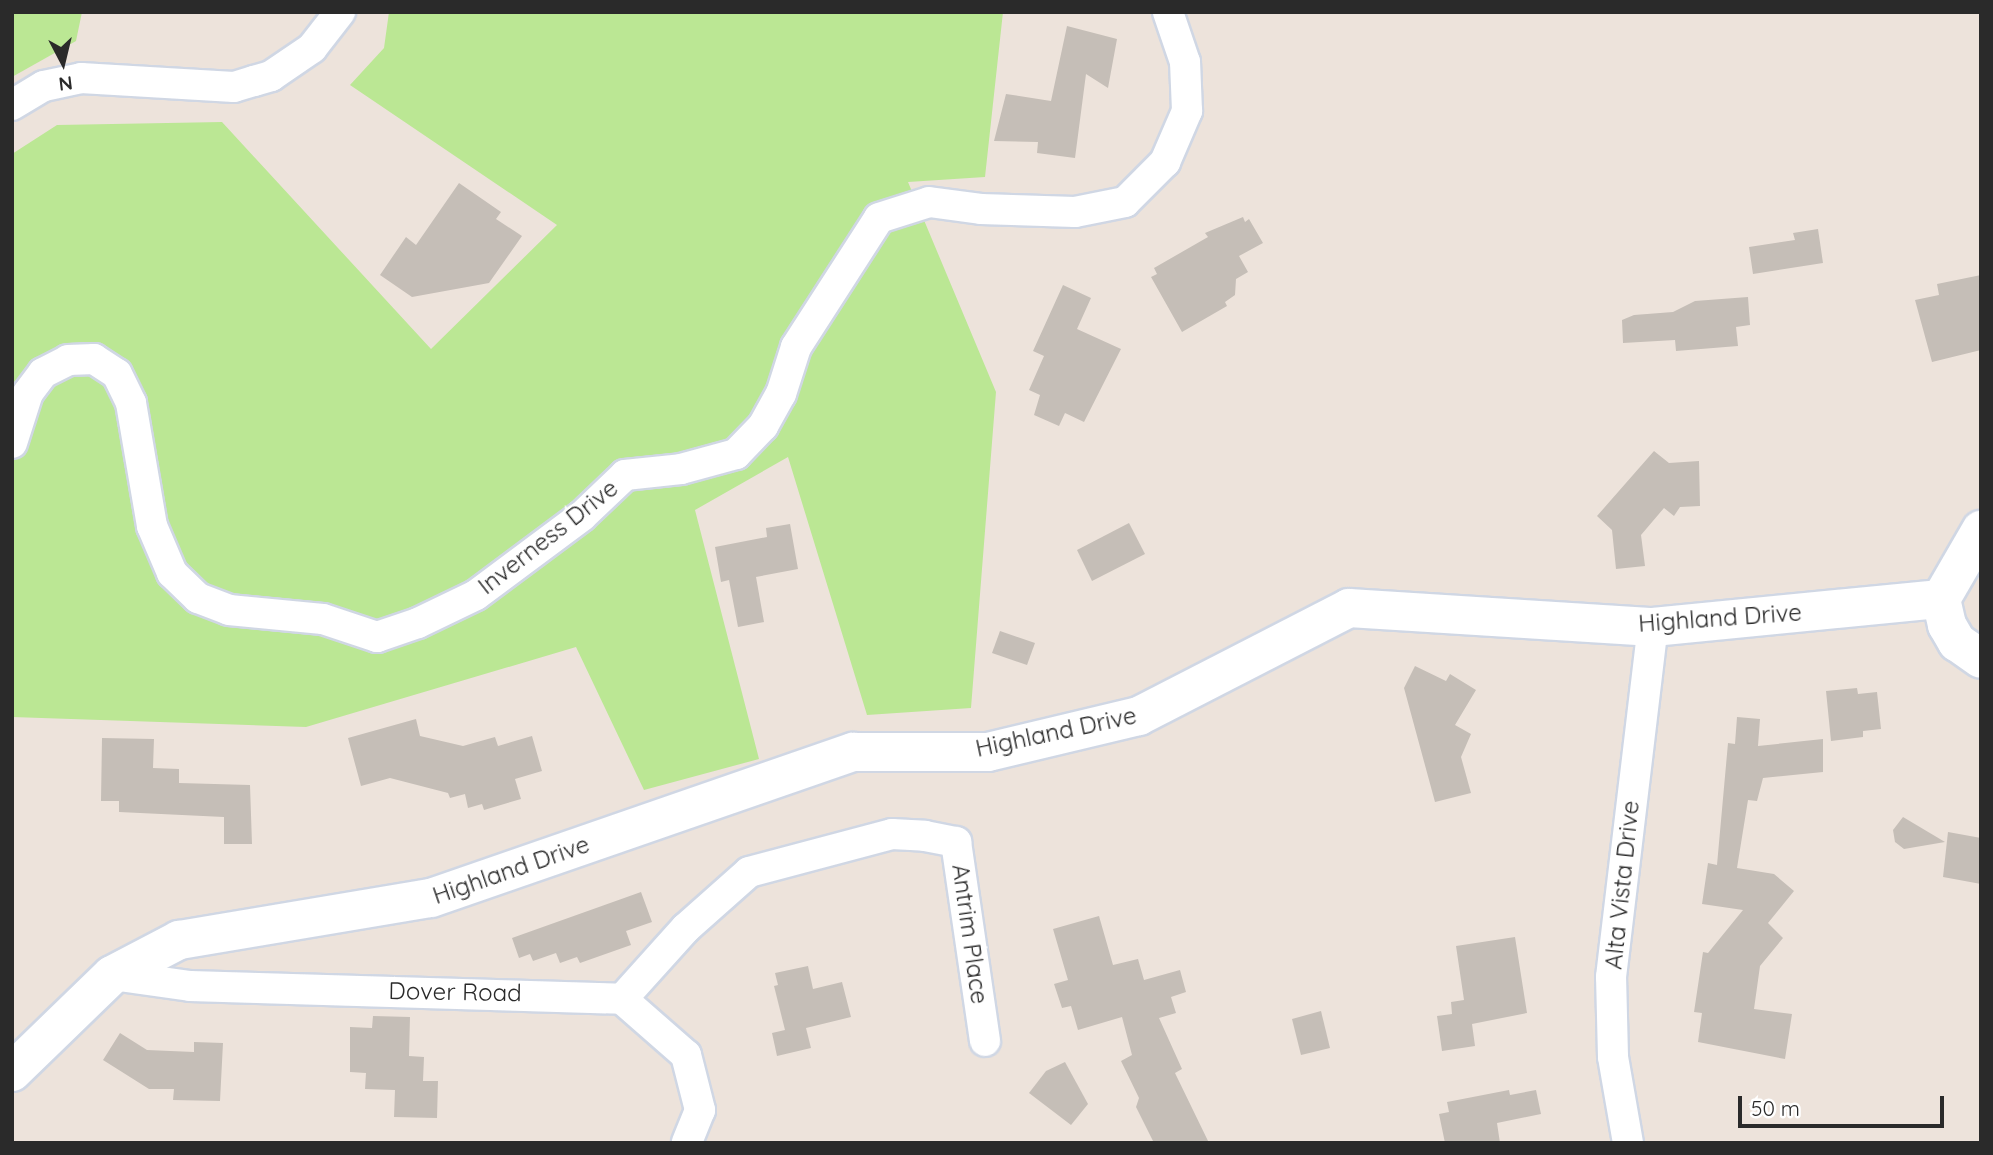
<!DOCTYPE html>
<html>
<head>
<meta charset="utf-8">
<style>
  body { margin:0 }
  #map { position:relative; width:1993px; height:1155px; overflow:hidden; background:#ede3db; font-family:Quicksand,sans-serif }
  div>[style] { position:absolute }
  .green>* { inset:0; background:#bbe794 }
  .building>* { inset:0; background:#c5beb7 }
  .roads { filter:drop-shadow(2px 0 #d0d7e4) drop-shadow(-2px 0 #d0d7e4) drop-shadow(0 2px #d0d7e4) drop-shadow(0 -2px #d0d7e4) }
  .street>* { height:30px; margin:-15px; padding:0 15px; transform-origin:15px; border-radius:15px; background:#fff }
  .secondary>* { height:38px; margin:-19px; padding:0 19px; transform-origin:19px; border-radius:19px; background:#fff }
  span { translate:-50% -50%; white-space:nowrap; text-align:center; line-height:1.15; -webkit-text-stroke:5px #fff; paint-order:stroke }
  .street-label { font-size:24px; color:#2a2a2a }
  .frame { position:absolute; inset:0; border:14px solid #2a2a2a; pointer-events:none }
  .north { position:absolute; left:28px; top:28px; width:70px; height:70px; -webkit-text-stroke:5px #fff; paint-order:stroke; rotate:173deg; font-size:19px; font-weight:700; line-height:28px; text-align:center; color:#2a2a2a }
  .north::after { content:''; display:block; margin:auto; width:24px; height:32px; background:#2a2a2a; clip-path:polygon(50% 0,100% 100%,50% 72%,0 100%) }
  .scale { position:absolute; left:1738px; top:1096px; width:206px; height:32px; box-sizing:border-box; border:4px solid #2a2a2a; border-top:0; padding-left:9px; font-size:21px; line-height:24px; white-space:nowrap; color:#2a2a2a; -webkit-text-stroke:5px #fff; paint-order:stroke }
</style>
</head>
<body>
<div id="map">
  <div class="green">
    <div style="clip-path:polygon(12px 12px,82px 12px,76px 41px,12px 77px)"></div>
    <div style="clip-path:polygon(389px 12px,1003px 12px,985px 177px,908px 182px,996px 392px,971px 708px,867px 715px,788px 457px,695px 510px,759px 759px,644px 790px,576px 647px,306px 727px,12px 717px,12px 154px,57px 125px,222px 122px,431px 349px,557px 225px,350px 85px,384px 48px)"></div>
  </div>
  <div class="building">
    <div style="clip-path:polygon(1067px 26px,1117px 39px,1108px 88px,1086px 74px,1075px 158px,1037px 153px,1038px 142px,994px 141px,1006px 94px,1051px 101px)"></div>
    <div style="clip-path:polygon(459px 183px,501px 212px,496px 219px,522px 236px,489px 283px,412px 297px,380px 275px,406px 237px,416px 245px)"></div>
    <div style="clip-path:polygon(1243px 217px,1245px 222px,1249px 219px,1263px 243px,1239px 256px,1248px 272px,1236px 279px,1235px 295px,1225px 302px,1227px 306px,1182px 332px,1151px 277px,1157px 274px,1154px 268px,1208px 237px,1205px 233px)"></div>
    <div style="clip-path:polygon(1818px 229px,1823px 263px,1753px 274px,1749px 247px,1795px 240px,1793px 233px)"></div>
    <div style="clip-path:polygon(1981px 275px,1981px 350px,1932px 362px,1915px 300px,1939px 295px,1937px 284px)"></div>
    <div style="clip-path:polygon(1063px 285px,1091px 298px,1077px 329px,1121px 349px,1084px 422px,1065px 413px,1059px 426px,1034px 415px,1040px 395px,1029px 390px,1044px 356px,1033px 351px)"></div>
    <div style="clip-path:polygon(1748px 297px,1750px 325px,1736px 327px,1738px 346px,1676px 351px,1675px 340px,1623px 343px,1622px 320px,1634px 315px,1673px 312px,1695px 301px)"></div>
    <div style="clip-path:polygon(1654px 451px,1669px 463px,1699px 461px,1700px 506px,1680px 507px,1674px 516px,1664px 508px,1641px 535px,1645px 566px,1616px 569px,1612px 530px,1597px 516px)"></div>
    <div style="clip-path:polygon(1129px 523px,1145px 554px,1092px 581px,1077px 550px)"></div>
    <div style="clip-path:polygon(790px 524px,798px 569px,756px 577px,764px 622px,738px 627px,729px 580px,721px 582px,715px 547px,767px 537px,766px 528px)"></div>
    <div style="clip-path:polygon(1000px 631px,1035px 643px,1027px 665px,992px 653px)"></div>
    <div style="clip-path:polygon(1415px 666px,1446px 681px,1450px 674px,1476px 690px,1455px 725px,1471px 734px,1461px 757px,1471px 793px,1435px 802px,1404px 688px)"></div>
    <div style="clip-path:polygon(1857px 688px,1858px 694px,1877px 692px,1881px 729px,1863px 731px,1863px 737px,1831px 741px,1826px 691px)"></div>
    <div style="clip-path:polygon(1737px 717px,1760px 719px,1758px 746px,1823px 739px,1823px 772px,1763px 778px,1757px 801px,1748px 800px,1737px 868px,1774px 874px,1794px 891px,1768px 923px,1783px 938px,1760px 966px,1754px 1009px,1792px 1014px,1785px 1059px,1698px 1042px,1702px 1013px,1694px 1012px,1703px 952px,1708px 953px,1743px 910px,1702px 904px,1708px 863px,1717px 865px,1728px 743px,1735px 744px)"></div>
    <div style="clip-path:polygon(416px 719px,420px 736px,463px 746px,495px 737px,498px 746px,532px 736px,542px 771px,515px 779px,521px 799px,484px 810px,482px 804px,468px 808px,465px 794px,450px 798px,448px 793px,390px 778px,361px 786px,348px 738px)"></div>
    <div style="clip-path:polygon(102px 738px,154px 739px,153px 768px,179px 769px,179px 783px,250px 785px,252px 844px,224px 844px,224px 817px,119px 812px,119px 801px,101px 801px)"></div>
    <div style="clip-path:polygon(1903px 817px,1945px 842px,1904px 849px,1895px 842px,1893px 830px)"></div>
    <div style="clip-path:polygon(1948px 832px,1981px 838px,1981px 884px,1943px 877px)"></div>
    <div style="clip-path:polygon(641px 892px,652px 922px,626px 931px,631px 945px,580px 963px,577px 957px,560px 963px,556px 953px,533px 961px,530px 954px,519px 958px,512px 938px)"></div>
    <div style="clip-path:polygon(1099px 916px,1113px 965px,1138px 959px,1144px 980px,1180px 970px,1186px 992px,1171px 997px,1176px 1013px,1159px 1018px,1182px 1069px,1175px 1073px,1209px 1143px,1154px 1143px,1136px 1107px,1139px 1098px,1121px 1061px,1132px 1055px,1122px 1017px,1078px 1030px,1071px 1006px,1062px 1008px,1054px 984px,1068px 980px,1053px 929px)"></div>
    <div style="clip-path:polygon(1515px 937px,1527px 1013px,1472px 1024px,1475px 1046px,1442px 1051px,1437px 1016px,1452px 1014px,1451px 1002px,1464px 1000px,1456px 946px)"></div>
    <div style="clip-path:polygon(808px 966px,813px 989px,842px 982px,851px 1017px,806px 1028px,811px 1048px,777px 1056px,772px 1033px,785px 1030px,774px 986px,778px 985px,775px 973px)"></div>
    <div style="clip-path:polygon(1321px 1011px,1330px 1048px,1301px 1055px,1292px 1019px)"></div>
    <div style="clip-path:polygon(373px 1016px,410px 1017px,409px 1056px,424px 1057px,423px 1081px,438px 1081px,437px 1118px,394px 1117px,395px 1090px,365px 1089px,366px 1073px,350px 1072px,350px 1027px,372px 1028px)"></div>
    <div style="clip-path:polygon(120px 1033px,147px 1050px,194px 1052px,194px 1042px,223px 1043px,220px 1101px,173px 1100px,174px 1089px,149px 1089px,103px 1060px)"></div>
    <div style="clip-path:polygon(1065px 1062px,1088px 1104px,1071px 1125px,1029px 1093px,1046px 1071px)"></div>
    <div style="clip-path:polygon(1509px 1090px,1510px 1095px,1536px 1090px,1541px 1114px,1497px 1123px,1500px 1143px,1445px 1143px,1439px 1114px,1449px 1112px,1447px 1102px)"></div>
  </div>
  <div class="roads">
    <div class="street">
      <div style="left:12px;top:105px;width:37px;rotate:-31deg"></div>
      <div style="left:44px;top:86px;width:38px;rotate:-12deg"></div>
      <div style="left:81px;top:78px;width:153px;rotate:3.4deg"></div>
      <div style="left:234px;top:87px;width:21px;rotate:-17deg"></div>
      <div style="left:254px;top:81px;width:18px;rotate:-16deg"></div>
      <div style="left:271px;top:76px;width:50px;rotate:-34.3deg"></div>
      <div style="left:312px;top:48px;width:46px;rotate:-52.1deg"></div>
      <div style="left:12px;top:443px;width:52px;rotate:-72.3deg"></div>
      <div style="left:28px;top:393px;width:25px;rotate:-53deg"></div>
      <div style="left:43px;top:373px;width:28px;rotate:-27deg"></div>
      <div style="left:68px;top:360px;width:26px;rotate:-2deg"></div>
      <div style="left:94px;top:359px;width:27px;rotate:33deg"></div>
      <div style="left:117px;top:374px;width:32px;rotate:64deg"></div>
      <div style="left:131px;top:403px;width:125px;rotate:80.3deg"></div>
      <div style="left:152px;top:526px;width:51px;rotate:66.9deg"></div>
      <div style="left:172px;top:573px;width:36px;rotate:44deg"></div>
      <div style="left:198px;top:598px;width:33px;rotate:21deg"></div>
      <div style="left:229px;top:610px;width:94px;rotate:5.5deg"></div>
      <div style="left:323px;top:619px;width:57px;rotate:18.4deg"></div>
      <div style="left:377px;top:637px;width:43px;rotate:-18.9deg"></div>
      <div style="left:418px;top:623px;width:64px;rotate:-25.8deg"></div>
      <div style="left:476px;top:595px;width:132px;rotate:-36.7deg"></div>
      <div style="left:582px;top:516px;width:59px;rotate:-43.6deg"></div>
      <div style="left:625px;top:475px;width:56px;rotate:-6.1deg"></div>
      <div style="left:681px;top:469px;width:57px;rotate:-15.3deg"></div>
      <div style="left:736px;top:454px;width:39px;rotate:-46deg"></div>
      <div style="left:763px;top:426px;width:37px;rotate:-61deg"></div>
      <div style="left:781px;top:394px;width:49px;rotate:-72.3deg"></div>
      <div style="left:796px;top:347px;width:153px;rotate:-57.2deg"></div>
      <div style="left:879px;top:218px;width:52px;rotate:-17.7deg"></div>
      <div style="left:929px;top:202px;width:52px;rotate:7.7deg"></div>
      <div style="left:981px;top:209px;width:94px;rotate:1.8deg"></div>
      <div style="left:1075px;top:212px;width:51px;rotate:-11.3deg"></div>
      <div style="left:1125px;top:202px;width:57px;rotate:-45deg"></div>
      <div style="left:1165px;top:162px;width:56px;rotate:-66.7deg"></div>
      <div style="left:1187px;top:111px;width:49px;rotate:-92.3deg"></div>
      <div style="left:1185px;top:62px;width:53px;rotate:-108.8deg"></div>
      <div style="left:112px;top:975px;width:79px;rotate:8deg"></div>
      <div style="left:190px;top:986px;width:432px;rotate:1.7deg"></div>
      <div style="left:622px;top:999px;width:85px;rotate:41.2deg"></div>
      <div style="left:686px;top:1055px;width:57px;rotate:75.7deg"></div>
      <div style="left:700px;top:1110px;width:35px;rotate:112deg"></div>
      <div style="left:622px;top:999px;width:96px;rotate:-48deg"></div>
      <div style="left:686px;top:928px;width:84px;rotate:-41.6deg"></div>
      <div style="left:749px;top:872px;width:148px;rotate:-14.9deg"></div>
      <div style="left:892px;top:834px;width:33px;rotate:3deg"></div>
      <div style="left:925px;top:836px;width:32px;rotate:11deg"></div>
      <div style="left:956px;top:842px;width:201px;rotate:81.7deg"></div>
      <div style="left:1628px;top:1143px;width:87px;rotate:-99.9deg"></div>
      <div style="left:1613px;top:1057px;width:80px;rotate:-91.4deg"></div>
      <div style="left:1611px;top:977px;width:353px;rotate:-83.2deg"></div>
    </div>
    <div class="secondary">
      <div style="left:1941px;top:599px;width:27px;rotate:77deg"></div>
      <div style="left:1947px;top:625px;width:20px;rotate:60deg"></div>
      <div style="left:1957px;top:642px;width:29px;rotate:35deg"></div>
      <div style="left:12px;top:1072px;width:139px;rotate:-44.1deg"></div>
      <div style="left:112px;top:975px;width:76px;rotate:-27.6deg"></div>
      <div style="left:179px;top:940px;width:255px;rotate:-9.5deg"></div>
      <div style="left:431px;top:898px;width:447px;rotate:-19.1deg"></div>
      <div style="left:853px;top:752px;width:135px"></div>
      <div style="left:988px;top:752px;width:155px;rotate:-13.4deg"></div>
      <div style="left:1139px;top:716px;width:236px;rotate:-27.2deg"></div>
      <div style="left:1349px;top:608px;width:305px;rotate:3.6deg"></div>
      <div style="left:1653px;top:627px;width:289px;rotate:-5.6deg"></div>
      <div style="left:1941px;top:599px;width:80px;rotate:-59.9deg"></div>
    </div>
  </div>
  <div class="street-label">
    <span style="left:548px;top:537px;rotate:-38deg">Inverness Drive</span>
    <span style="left:1720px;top:618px;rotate:-4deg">Highland Drive</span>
    <span style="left:1056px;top:732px;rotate:-12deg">Highland Drive</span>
    <span style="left:511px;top:870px;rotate:-19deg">Highland Drive</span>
    <span style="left:1622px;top:885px;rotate:-84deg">Alta Vista Drive</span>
    <span style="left:970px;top:934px;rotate:82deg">Antrim Place</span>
    <span style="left:455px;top:992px;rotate:1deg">Dover Road</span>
  </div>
  <div class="frame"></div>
  <div class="north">N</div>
  <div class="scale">50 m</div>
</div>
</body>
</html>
